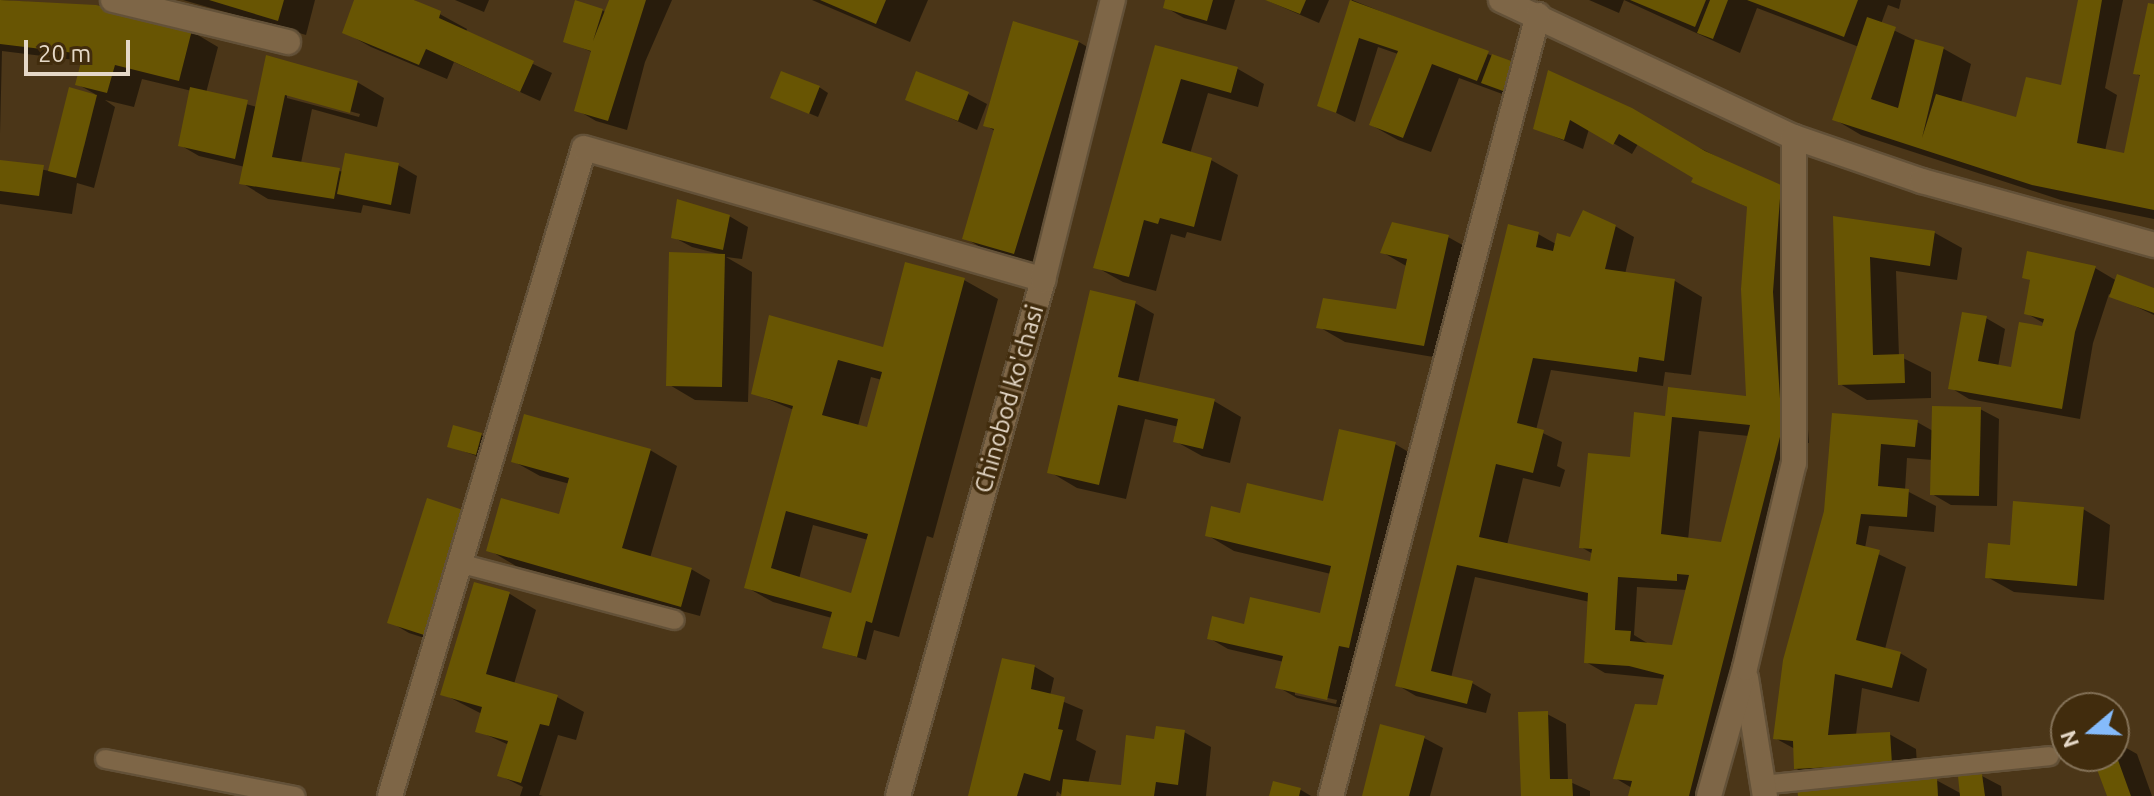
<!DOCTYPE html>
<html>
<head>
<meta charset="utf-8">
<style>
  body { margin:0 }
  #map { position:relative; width:2154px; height:796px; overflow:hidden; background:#4b3618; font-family:Ubuntu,sans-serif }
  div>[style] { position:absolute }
  .shadow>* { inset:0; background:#0007 }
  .building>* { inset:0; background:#685503 }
  .roads { filter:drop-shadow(2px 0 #635138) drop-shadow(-2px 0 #635138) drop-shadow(0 2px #635138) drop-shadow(0 -2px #635138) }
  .service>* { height:18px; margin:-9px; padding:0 9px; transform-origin:9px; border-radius:9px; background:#7e6647 }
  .minor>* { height:24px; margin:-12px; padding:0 12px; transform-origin:12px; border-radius:12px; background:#7e6647 }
  .tertiary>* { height:24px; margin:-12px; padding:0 12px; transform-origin:12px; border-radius:12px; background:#7e6647 }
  span { translate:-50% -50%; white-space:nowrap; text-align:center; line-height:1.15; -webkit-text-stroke:7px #412c0d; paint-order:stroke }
  .street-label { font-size:24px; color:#e5d8c7 }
  .north { position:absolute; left:2050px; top:692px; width:80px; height:80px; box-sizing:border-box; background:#412c0d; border:2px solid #837157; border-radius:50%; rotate:251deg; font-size:22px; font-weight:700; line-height:32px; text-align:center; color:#e5d8c7 }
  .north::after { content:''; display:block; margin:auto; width:28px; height:36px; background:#85bbfb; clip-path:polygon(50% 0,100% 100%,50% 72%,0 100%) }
  .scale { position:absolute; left:24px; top:40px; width:106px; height:36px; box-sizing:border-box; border:4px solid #e5d8c7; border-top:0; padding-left:10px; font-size:24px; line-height:28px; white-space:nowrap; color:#e5d8c7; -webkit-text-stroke:6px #412c0d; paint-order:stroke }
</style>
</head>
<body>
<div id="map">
  <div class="shadow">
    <div style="clip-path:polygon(evenodd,0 0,95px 7px,191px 31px,218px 47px,206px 93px,257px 107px,267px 58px,357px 82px,384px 98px,377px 127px,312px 109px,301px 163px,344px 172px,398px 165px,417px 176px,410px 214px,363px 205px,361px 213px,268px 199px,242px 183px,245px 167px,199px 156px,180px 145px,192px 91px,142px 79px,134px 107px,105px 100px,115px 107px,94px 188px,77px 183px,72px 214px,0 204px,0 162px,50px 171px,95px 94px,77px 84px,83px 61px,2px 51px,0 134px,0 0,287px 94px,360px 114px,359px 117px,287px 98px,287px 94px)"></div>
    <div style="clip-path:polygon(183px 0,315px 0,306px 35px)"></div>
    <div style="clip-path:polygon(357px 0,414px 0,467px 29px,466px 32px,552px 73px,540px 101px,454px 62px,447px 79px,371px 47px,344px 32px)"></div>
    <div style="clip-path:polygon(455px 0,489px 0,484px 12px)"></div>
    <div style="clip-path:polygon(612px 0,672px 0,645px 62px,627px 130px,596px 121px,577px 110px,592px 52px,565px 41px,602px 10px,607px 13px)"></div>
    <div style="clip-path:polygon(812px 0,928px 0,910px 42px)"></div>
    <div style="clip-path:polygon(1167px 0,1235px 0,1226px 30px,1184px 18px,1165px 7px)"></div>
    <div style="clip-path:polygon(1266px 0,1329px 0,1319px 23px)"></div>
    <div style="clip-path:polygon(1352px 0,1513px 64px,1505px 95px,1459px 78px,1431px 152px,1398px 140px,1371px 125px,1398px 54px,1378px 47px,1355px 122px,1320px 105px)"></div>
    <div style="clip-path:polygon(1589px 0,1901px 0,1899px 9px,1888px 5px,1881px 24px,1916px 41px,1944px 49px,1971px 64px,1961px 103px,2018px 119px,2062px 87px,2080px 0,2123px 0,2105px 88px,2117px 95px,2105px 151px,2125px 156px,2142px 77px,2135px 73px,2154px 6px,2154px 219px,2061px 200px,1861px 135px,1834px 119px,1859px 47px,1757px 8px,1740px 53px,1624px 0,1619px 13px)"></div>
    <div style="clip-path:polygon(1014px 24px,1079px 42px,1106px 58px,1041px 268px,992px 254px,965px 238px,995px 131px,985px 125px)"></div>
    <div style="clip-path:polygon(1156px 47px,1238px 69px,1264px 84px,1258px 107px,1208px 93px,1190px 154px,1211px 160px,1238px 175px,1221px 241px,1187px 232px,1185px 238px,1171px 234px,1156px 291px,1123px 282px,1096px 267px)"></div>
    <div style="clip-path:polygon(evenodd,1549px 72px,1799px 198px,1799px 309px,1809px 443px,1800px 442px,1709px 796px,1630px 796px,1632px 788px,1615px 778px,1659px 707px,1665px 679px,1605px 673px,1586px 662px,1590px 602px,1475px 577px,1451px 678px,1472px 683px,1491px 694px,1486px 713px,1416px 696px,1397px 685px,1538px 234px,1556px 244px,1615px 226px,1634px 237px,1625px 274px,1675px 281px,1702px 297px,1691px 375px,1665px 372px,1663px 386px,1551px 370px,1536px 430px,1562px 442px,1557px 466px,1565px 470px,1560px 487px,1523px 478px,1507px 545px,1590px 563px,1593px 554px,1581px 547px,1632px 459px,1667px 418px,1748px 398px,1749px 208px,1694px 181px,1695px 177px,1638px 144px,1632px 154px,1589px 129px,1583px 149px,1535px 128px,1549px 72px,1699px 431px,1749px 436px,1722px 544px,1688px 540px,1699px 431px,1549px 72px,1637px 587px,1687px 590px,1674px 648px,1649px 644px,1634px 635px,1637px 587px)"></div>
    <div style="clip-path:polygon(819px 87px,828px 93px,818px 117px,782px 102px)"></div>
    <div style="clip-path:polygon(968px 94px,987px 104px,977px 130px,908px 99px)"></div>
    <div style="clip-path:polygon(729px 216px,748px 227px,742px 259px,726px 257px,752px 272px,748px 402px,695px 400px,668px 384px,719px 254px,692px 247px,673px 237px)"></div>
    <div style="clip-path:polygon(1835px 219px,1935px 233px,1962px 248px,1957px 280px,1896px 271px,1899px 356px,1931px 372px,1931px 398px,1867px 400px,1840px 384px)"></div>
    <div style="clip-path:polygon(1448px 237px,1475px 252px,1451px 360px,1345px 342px,1319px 327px,1397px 311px,1408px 267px,1382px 252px)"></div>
    <div style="clip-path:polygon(evenodd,907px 264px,964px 280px,998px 299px,933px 538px,927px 536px,899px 637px,874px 630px,866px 660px,824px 647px,832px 618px,773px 602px,746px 587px,794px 410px,753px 393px,771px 317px,884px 349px,907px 264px,871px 377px,882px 380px,869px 429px,858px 426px,871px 377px,907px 264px,813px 525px,868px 540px,853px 595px,799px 579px,813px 525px)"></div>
    <div style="clip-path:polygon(2095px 268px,2117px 281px,2154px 290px,2154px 315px,2109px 294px,2093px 343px,2080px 419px,1969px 399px,1951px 388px,1986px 318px,2005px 329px,1998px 367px,2013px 369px,2043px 329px,2045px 324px,2026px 313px,2032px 281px,2024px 277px)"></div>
    <div style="clip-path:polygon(1135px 303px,1154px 314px,1138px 383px,1214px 401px,1241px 417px,1230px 463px,1202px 456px,1175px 441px,1179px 427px,1145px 419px,1126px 499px,1077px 488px,1050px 472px)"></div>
    <div style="clip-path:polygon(1980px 409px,1999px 419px,1997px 506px,1951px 505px,1932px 494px,1933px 460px,1907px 458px,1905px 490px,1936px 506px,1934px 532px,1869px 526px,1865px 548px,1906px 567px,1885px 649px,1900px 653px,1927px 669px,1919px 702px,1862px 688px,1856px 735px,1889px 734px,1916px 749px,1918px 781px,1936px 780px,1962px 794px,1982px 776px,2001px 786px,2002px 796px,1800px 796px,1828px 787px,1795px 768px,1795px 749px,1775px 738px,1826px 513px,1834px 415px,1917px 422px,1933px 431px)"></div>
    <div style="clip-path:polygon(481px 435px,490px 440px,485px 459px,449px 446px)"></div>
    <div style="clip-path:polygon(evenodd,1395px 444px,1422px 460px,1346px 709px,1297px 698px,1278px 687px,1284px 662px,1228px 649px,1209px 638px,1322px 615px,1331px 574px,1234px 551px,1207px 535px,1241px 515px,1324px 503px,1395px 444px,1295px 691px,1337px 700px,1336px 704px,1295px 695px,1295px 691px)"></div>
    <div style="clip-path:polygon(650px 450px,677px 466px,650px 558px,691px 569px,710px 580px,700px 616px,516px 566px,489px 550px,560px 516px,570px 484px,540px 476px,513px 461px)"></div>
    <div style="clip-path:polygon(2083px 509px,2110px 525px,2104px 600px,2014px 592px,1987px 577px)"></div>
    <div style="clip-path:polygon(462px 512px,480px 522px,443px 644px,409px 633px,390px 622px)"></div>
    <div style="clip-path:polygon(476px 584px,510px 594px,536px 610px,514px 684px,557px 697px,584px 712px,576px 740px,558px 735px,539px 795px,543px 796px,520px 796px,523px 787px,499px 775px,509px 745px,478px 731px,482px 714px,443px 694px)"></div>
    <div style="clip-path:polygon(1003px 661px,1035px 667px,1054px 678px,1050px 696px,1083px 710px,1076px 740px,1096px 751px,1088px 784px,1122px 788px,1156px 741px,1184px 732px,1211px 747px,1206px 796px,1063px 796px,1057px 791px,1056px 796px,970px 796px)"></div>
    <div style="clip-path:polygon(1547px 714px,1566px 724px,1568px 781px,1590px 791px,1590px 796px,1523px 796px)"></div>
    <div style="clip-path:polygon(1424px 738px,1443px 748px,1430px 796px,1364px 796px)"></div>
    <div style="clip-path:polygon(2114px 741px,2137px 754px,2152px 796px,2109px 796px,2095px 756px,2114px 756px)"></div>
    <div style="clip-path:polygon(1274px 784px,1301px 790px,1311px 796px,1271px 796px)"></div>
  </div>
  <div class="building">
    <div style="clip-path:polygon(0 0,96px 5px,192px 30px,179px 81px,115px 65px,107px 93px,75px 85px,83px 54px,0 44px)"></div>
    <div style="clip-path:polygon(209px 0,284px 0,278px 21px)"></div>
    <div style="clip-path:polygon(354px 0,414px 0,441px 11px,439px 18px,534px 61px,520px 92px,426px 49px,419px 65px,342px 33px)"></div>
    <div style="clip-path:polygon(575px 0,603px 9px,593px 41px,609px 0,646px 0,608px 121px,574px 111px,591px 51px,563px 42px)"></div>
    <div style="clip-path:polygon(820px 0,886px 0,876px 24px)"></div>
    <div style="clip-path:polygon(1165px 0,1213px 0,1207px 21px,1163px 8px)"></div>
    <div style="clip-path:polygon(1265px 0,1306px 0,1300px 14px)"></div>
    <div style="clip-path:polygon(1350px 0,1489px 51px,1477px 81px,1432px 64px,1403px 138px,1369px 125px,1398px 51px,1359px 38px,1336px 113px,1317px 106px)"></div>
    <div style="clip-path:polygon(1630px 0,1706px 0,1695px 27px)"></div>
    <div style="clip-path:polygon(1710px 0,1728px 0,1713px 39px,1697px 33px)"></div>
    <div style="clip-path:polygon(1747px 0,1858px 0,1844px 37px)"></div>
    <div style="clip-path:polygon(2078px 0,2102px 0,2077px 143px,2124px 153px,2140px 75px,2133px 74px,2148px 3px,2154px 4px,2154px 210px,2032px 185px,1832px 120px,1867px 17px,1896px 27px,1871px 99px,1898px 108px,1915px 39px,1944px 47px,1922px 138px,1936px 94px,2016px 117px,2026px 77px,2061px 85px)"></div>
    <div style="clip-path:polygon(1013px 21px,1079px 41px,1014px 254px,962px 239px,994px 129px,983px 126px)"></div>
    <div style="clip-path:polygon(1155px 45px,1238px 67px,1231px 93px,1181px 79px,1162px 143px,1212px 158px,1194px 227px,1160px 218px,1158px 224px,1144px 220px,1129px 277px,1093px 268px)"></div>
    <div style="clip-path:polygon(1492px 54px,1514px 62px,1503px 91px,1481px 83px)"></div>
    <div style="clip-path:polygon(266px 55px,358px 81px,350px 113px,285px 95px,272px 157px,340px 168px,334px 199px,239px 184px)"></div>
    <div style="clip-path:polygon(evenodd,1548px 70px,1632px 108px,1705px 151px,1781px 185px,1773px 292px,1782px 429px,1689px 796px,1628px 796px,1632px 781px,1613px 779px,1635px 704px,1657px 705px,1664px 675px,1629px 666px,1584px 663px,1588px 593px,1457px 565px,1431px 671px,1473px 681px,1467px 704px,1395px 686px,1508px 224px,1539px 232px,1536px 247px,1553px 251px,1557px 233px,1570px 237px,1583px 210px,1616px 225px,1605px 269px,1675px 279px,1664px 361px,1639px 357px,1637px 372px,1533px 358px,1517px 423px,1544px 430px,1533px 473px,1496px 464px,1479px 537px,1590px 561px,1592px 549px,1579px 548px,1588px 453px,1630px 457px,1634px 412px,1665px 416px,1668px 387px,1746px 396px,1741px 289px,1747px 207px,1691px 182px,1693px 178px,1619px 134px,1613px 145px,1570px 120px,1564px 140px,1533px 129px,1548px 70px,1672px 417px,1750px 425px,1721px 542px,1661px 534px,1672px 417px,1548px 70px,1677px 574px,1689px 575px,1672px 645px,1630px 641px,1631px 631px,1615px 630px,1618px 577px,1677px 581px,1677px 574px)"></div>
    <div style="clip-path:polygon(781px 71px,820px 86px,809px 114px,770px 98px)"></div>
    <div style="clip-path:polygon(916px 71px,969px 92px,958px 121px,905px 100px)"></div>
    <div style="clip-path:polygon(69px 87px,97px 95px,76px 178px,48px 171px)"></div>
    <div style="clip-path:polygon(190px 87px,248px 100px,235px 159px,178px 146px)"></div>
    <div style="clip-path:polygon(345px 153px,399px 163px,391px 205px,337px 194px)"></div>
    <div style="clip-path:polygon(0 160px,44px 165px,39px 196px,0 191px)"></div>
    <div style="clip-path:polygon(677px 199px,730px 215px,723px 250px,671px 238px)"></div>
    <div style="clip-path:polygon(1833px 216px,1935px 231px,1930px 266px,1870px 257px,1873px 355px,1904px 354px,1905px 383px,1838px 385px)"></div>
    <div style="clip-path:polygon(1392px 222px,1449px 235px,1424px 346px,1316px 328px,1323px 298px,1396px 309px,1407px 259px,1380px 253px)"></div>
    <div style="clip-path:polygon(2027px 251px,2096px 266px,2075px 332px,2062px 409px,1948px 389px,1962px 312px,1987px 316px,1978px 361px,2011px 367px,2019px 322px,2042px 326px,2044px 319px,2024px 314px,2030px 280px,2022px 278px)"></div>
    <div style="clip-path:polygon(669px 252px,725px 254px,722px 387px,666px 386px)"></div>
    <div style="clip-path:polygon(evenodd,905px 262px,965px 278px,872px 623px,866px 621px,857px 657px,822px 648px,832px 612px,744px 588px,793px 406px,751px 394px,769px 315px,883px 347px,905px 262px,838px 360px,882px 372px,867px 427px,822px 415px,838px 360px,905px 262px,786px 511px,868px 534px,851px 593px,771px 568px,786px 511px)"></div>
    <div style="clip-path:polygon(2117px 274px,2154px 288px,2154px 313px,2109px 297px)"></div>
    <div style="clip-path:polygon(1090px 290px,1136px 301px,1118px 377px,1215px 399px,1203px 449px,1173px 442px,1178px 419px,1118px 405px,1099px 485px,1047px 473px)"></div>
    <div style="clip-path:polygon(1932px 406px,1981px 407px,1979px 496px,1930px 495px)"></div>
    <div style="clip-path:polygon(1832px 413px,1918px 420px,1915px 447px,1881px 444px,1878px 486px,1909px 489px,1907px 517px,1861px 514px,1856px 544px,1880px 550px,1856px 640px,1901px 652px,1892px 688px,1835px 674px,1828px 735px,1890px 732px,1892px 764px,1794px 769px,1793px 741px,1773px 739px,1783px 660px,1824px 511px)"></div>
    <div style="clip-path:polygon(524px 414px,651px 449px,622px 548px,692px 568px,681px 607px,486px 551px,501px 498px,559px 514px,569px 478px,511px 462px)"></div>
    <div style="clip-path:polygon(453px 425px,482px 433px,476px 455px,447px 447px)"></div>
    <div style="clip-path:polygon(1339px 429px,1396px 442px,1349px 648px,1339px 646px,1327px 700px,1275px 688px,1283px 656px,1207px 639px,1212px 616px,1244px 624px,1250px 597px,1320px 613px,1331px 566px,1205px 536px,1211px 506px,1240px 513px,1247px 483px,1323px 501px)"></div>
    <div style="clip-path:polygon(427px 498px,463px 510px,424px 635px,387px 623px)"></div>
    <div style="clip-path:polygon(2013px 501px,2084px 507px,2077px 586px,1985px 578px,1988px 543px,2010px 545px)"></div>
    <div style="clip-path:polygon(474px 582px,510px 592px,486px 674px,558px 695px,549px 726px,540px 724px,521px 783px,497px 776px,508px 741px,475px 732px,482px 707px,440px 695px)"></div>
    <div style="clip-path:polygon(1002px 658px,1035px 665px,1031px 689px,1065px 697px,1058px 729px,1063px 730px,1050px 781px,1024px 773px,1017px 796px,968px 796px)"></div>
    <div style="clip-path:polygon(1548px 711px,1550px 779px,1572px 779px,1573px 796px,1521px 796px,1518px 712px)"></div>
    <div style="clip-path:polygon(1380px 724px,1425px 736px,1409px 796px,1362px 796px)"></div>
    <div style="clip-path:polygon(1156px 726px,1185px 730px,1178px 785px,1156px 782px,1154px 796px,1061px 796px,1063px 779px,1121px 785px,1126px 735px,1154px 739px)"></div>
    <div style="clip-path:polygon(2114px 749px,2131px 796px,2107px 796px,2092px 756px,2114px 756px)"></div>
    <div style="clip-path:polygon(1982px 774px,1985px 796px,1960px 796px,1958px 776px)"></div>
    <div style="clip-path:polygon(1937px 778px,1938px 796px,1798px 796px,1797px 787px)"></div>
    <div style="clip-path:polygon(1273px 781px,1301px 788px,1299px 796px,1269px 796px)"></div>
  </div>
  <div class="roads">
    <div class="service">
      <div style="left:459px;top:563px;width:223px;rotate:14.8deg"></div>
      <div style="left:105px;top:759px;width:194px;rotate:11deg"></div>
      <div style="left:1761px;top:785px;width:290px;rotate:-5.7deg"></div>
    </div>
    <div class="minor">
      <div style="left:113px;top:0;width:180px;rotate:13.5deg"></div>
      <div style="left:1501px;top:0;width:323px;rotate:25.1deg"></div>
      <div style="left:1794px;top:137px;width:135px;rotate:19deg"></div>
      <div style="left:1922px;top:181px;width:241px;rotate:15.4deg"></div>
      <div style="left:1746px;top:678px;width:120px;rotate:80.9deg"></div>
      <div style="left:390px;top:796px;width:676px;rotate:-73.33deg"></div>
      <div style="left:584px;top:148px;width:478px;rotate:16deg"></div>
      <div style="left:1331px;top:796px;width:808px;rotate:-75.16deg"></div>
      <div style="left:1709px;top:796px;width:133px;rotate:-74.3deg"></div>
      <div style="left:1745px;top:668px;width:211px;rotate:-76.6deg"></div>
      <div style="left:1794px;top:463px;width:326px;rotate:-90deg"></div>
    </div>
    <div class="tertiary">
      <div style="left:898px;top:796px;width:536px;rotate:-74.3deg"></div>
      <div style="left:1043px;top:280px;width:289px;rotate:-76deg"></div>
    </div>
  </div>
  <div class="street-label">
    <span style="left:1009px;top:399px;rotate:-74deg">Chinobod ko'chasi</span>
  </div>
  <div class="north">N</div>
  <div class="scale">20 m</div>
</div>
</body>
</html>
